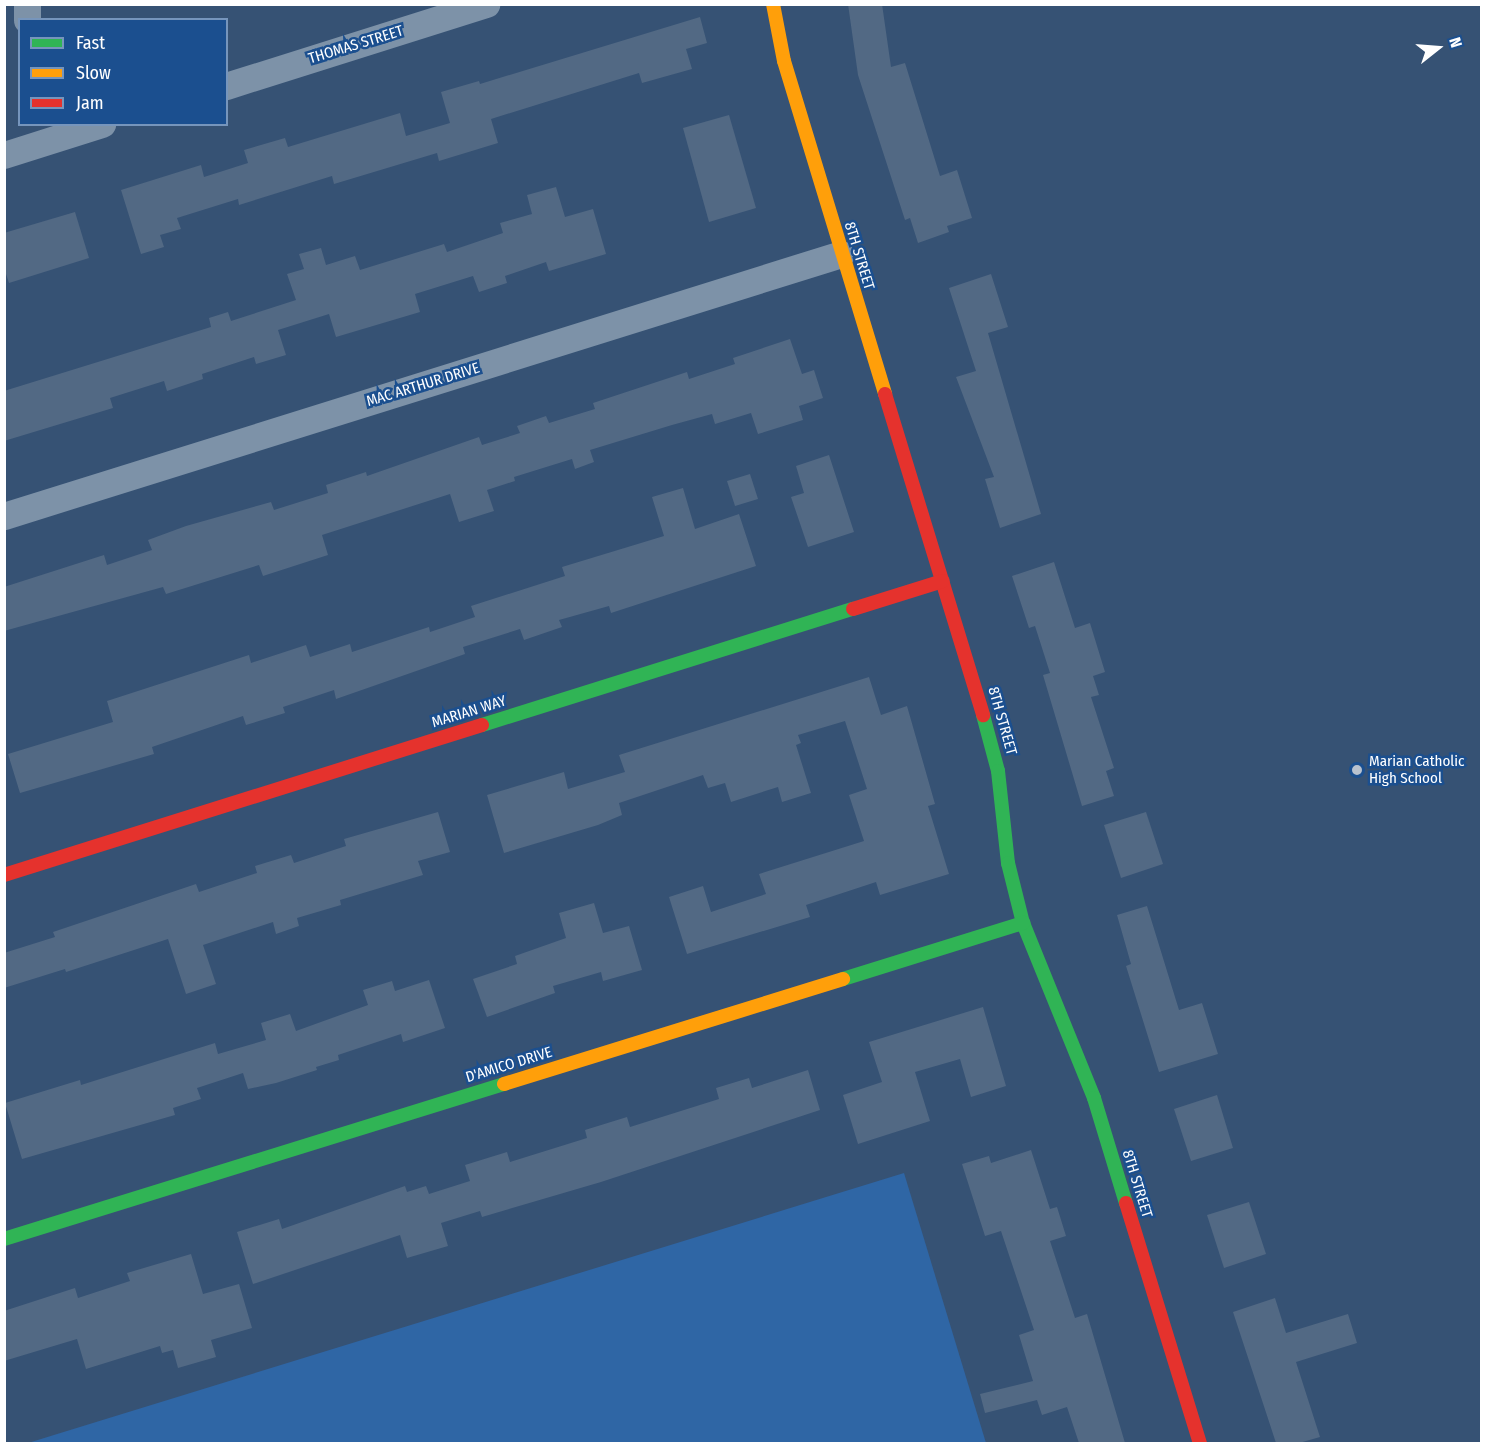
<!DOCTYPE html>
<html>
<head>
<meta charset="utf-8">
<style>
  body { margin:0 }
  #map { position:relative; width:1486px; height:1448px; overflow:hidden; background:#365274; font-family:"Fira Sans Condensed",sans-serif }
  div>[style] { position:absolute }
  .green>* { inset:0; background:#2f66a5 }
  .building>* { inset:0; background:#526984 }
  .street>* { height:27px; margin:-13.5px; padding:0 13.5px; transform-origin:13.5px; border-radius:13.5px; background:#7d92a8 }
  .fast>* { height:14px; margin:-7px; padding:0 7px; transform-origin:7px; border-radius:7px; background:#30b455 }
  .slow>* { height:14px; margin:-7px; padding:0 7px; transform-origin:7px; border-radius:7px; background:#ff9f0a }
  .jam>* { height:14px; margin:-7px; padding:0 7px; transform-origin:7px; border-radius:7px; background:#e5322d }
  .dots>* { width:16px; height:16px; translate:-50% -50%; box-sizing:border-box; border:3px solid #1b4f8f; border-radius:50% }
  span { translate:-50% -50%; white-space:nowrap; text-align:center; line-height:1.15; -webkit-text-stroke:5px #1b4f8f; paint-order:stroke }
  .street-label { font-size:15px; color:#fff }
  .poi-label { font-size:15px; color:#fff }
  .left { translate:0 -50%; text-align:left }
  .frame { position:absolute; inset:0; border:6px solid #fff; pointer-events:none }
  .legend { position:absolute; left:18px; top:18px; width:210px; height:108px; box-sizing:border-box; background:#1b4f8f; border:2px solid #7695bc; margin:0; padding:8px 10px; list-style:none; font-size:18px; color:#fff }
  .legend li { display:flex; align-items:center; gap:12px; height:30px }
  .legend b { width:30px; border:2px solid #7695bc }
  .north { position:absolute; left:1408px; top:18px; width:60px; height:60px; -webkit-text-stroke:4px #1b4f8f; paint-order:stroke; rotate:73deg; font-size:16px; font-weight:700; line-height:24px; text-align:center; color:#fff }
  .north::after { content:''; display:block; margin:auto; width:21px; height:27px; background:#fff; clip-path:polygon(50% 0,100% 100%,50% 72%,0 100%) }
</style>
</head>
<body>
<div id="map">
  <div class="green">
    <div style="clip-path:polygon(904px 1173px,986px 1443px,28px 1443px)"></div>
  </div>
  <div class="building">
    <div style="clip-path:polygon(848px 4px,882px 4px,891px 67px,905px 63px,940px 176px,957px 170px,972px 218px,947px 226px,949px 232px,918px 243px,910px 218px,905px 220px,858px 75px)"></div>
    <div style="clip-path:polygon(700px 17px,707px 43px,686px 49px,692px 69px,642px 83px,639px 73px,491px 119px,498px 143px,439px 161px,437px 153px,334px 184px,332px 176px,239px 205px,238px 199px,177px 218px,181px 229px,160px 235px,164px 247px,141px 254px,121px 190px,201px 165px,204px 177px,248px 163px,244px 150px,285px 138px,288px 147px,400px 113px,406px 136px,450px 123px,441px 92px,479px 81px,480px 84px)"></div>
    <div style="clip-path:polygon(729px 115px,756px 208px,709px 222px,683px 128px)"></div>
    <div style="clip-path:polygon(556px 187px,565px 217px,593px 209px,606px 254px,549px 271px,546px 262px,505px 276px,507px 283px,479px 292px,473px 276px,415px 294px,420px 312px,336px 337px,329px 314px,278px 330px,286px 355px,256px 364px,254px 357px,202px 374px,203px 379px,167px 391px,164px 381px,110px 398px,113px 408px,4px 441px,4px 391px,211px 327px,209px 318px,228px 312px,231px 321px,296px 300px,287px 274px,304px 269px,299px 254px,321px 248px,326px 265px,355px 256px,360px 270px,444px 244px,447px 252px,503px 233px,500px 223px,532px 214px,527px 195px)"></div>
    <div style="clip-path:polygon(75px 212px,89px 258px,9px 283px,4px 268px,4px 233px)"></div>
    <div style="clip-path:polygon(991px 274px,1008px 327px,988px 333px,1041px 514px,1000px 528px,985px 479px,994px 477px,956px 377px,976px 371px,949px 288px)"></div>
    <div style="clip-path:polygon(790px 339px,802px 374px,814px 370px,823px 398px,799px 406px,803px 420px,758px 434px,751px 413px,715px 424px,712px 414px,672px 425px,590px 450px,594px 462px,575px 469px,572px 459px,514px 477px,515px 481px,487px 490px,494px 511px,459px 522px,450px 494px,322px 535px,328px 555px,263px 576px,259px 565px,166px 594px,163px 587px,4px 631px,4px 587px,104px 555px,107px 565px,152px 550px,148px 540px,186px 526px,271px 502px,274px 510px,328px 493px,326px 485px,366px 472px,367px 476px,479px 437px,482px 445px,520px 433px,517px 426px,546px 416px,549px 423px,595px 409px,593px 403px,687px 372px,689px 379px,735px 364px,733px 358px)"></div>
    <div style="clip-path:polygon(829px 455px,854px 532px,808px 547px,791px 497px,804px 493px,796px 466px)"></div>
    <div style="clip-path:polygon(750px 474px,758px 499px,735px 506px,727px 481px)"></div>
    <div style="clip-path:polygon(683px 488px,695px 529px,739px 514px,756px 566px,611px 613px,609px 606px,559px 620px,562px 627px,524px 640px,520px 629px,463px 647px,465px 654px,336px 699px,334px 690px,283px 707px,285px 713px,246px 725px,243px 716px,152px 747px,154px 754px,20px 793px,8px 754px,113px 722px,107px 701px,249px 655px,251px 663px,306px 645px,310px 657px,350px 644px,352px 652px,429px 627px,430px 632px,475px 617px,471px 606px,565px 576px,562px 567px,664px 536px,652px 497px)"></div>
    <div style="clip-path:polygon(1054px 562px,1075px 628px,1090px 623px,1105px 672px,1093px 676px,1099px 695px,1091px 697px,1114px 768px,1106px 771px,1114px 796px,1082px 806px,1043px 675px,1050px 673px,1035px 626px,1029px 628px,1012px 576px)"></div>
    <div style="clip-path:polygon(869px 677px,881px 715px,907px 706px,935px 804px,928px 806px,949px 874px,880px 895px,876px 882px,806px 905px,810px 917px,687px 954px,669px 897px,703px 886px,711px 912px,766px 894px,759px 874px,864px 841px,849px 795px,867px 789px,845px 721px,798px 735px,801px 743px,796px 745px,811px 793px,782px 802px,778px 787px,731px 802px,725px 783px,708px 788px,703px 775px,619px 803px,622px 815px,598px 825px,504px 853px,487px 795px,564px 772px,568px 789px,625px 772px,619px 755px)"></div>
    <div style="clip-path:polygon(438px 812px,450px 852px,418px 861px,423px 875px,340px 900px,341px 905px,297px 918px,299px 926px,276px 934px,273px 922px,203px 945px,216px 984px,186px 994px,168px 939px,66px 972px,65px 969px,4px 988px,4px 953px,55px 937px,53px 932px,196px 884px,199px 892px,257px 873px,255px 866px,291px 855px,294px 863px,346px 846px,344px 839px)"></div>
    <div style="clip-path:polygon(1146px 812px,1163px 864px,1121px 878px,1104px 825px)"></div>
    <div style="clip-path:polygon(594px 903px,603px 933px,629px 926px,642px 970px,603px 981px,601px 972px,553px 986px,555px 993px,487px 1017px,473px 979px,517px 964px,515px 956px,566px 938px,559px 913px)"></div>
    <div style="clip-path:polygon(1147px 906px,1179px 1010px,1202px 1003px,1218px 1054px,1159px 1072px,1126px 966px,1131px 964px,1117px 915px)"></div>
    <div style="clip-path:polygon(429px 980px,445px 1028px,403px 1042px,401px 1034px,338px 1055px,339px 1060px,316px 1067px,317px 1070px,276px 1083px,248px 1089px,243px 1073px,197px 1088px,201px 1099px,173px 1108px,175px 1115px,22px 1159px,5px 1103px,80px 1080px,81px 1085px,215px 1043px,218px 1054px,266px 1040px,261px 1023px,290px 1014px,296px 1031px,368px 1005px,363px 990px,392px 981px,395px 991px)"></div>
    <div style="clip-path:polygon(983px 1007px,1006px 1086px,971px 1097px,960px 1059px,915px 1072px,930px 1121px,858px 1144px,843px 1095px,882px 1082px,869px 1042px)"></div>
    <div style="clip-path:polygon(808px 1070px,820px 1110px,601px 1182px,482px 1217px,480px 1211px,441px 1223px,448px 1246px,407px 1258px,400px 1235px,253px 1284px,237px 1232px,279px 1219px,282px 1229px,405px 1186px,407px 1192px,426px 1186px,429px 1194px,470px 1181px,465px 1165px,507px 1152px,510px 1162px,587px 1138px,585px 1130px,627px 1117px,630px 1127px,719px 1099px,716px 1088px,749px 1078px,752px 1088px)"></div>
    <div style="clip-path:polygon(1217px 1095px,1233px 1148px,1191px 1161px,1174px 1109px)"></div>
    <div style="clip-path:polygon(1031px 1150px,1050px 1209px,1057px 1207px,1066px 1236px,1050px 1241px,1075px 1318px,1087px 1314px,1125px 1443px,1079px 1443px,1067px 1407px,1042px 1415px,1037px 1400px,985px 1413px,980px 1394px,1033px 1381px,1019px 1335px,1034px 1330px,1001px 1231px,985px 1236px,962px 1164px,989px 1156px,991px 1163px)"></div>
    <div style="clip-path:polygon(1249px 1202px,1266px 1254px,1224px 1268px,1207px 1215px)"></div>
    <div style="clip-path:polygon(191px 1254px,203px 1294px,239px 1284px,252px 1328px,211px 1340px,216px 1357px,178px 1368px,173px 1350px,162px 1353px,160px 1346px,86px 1369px,77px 1339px,4px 1361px,4px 1311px,75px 1288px,78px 1298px,130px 1281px,127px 1273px)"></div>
    <div style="clip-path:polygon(1275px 1298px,1286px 1333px,1348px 1314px,1357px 1343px,1296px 1362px,1320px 1437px,1299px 1443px,1276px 1443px,1233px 1312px)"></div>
  </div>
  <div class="street">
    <div style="left:27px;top:20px;width:16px;rotate:-90deg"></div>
    <div style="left:226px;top:86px;width:273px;rotate:-17.5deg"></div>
    <div style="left:4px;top:155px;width:103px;rotate:-17.6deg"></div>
    <div style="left:4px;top:516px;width:877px;rotate:-17.38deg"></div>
  </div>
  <div class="fast">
    <div style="left:983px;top:715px;width:58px;rotate:75deg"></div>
    <div style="left:998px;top:771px;width:93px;rotate:83.8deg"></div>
    <div style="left:1008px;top:863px;width:62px;rotate:76deg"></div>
    <div style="left:1023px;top:923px;width:189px;rotate:67.9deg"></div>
    <div style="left:1094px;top:1098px;width:110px;rotate:73.1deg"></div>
    <div style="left:482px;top:725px;width:389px;rotate:-17.4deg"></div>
    <div style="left:843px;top:979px;width:189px;rotate:-17.3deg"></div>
    <div style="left:4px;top:1239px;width:523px;rotate:-17.22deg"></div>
  </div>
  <div class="slow">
    <div style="left:773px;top:4px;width:58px;rotate:79.1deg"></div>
    <div style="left:784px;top:61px;width:348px;rotate:73.1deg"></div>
    <div style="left:504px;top:1084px;width:355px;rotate:-17.2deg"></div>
  </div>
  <div class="jam">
    <div style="left:885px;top:394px;width:336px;rotate:73deg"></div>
    <div style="left:853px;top:609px;width:94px;rotate:-17.3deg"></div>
    <div style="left:4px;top:875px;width:501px;rotate:-17.42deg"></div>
    <div style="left:1126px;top:1203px;width:252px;rotate:72.9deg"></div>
  </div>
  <div class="dots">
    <div style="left:1357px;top:770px;background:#b9c2ce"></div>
  </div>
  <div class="street-label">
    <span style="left:356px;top:45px;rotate:-17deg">THOMAS STREET</span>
    <span style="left:859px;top:256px;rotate:73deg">8TH STREET</span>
    <span style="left:423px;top:385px;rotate:-17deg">MAC ARTHUR DRIVE</span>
    <span style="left:469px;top:712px;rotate:-17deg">MARIAN WAY</span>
    <span style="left:1002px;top:721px;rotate:74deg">8TH STREET</span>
    <span style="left:509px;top:1065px;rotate:-17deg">D'AMICO DRIVE</span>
    <span style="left:1137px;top:1184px;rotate:73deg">8TH STREET</span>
  </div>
  <div class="poi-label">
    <span class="left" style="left:1369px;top:770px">Marian Catholic<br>High School</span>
  </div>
  <div class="frame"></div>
  <ul class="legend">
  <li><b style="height:8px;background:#30b455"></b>Fast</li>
  <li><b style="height:8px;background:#ff9f0a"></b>Slow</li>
  <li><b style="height:8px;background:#e5322d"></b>Jam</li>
  </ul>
  <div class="north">N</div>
</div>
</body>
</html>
